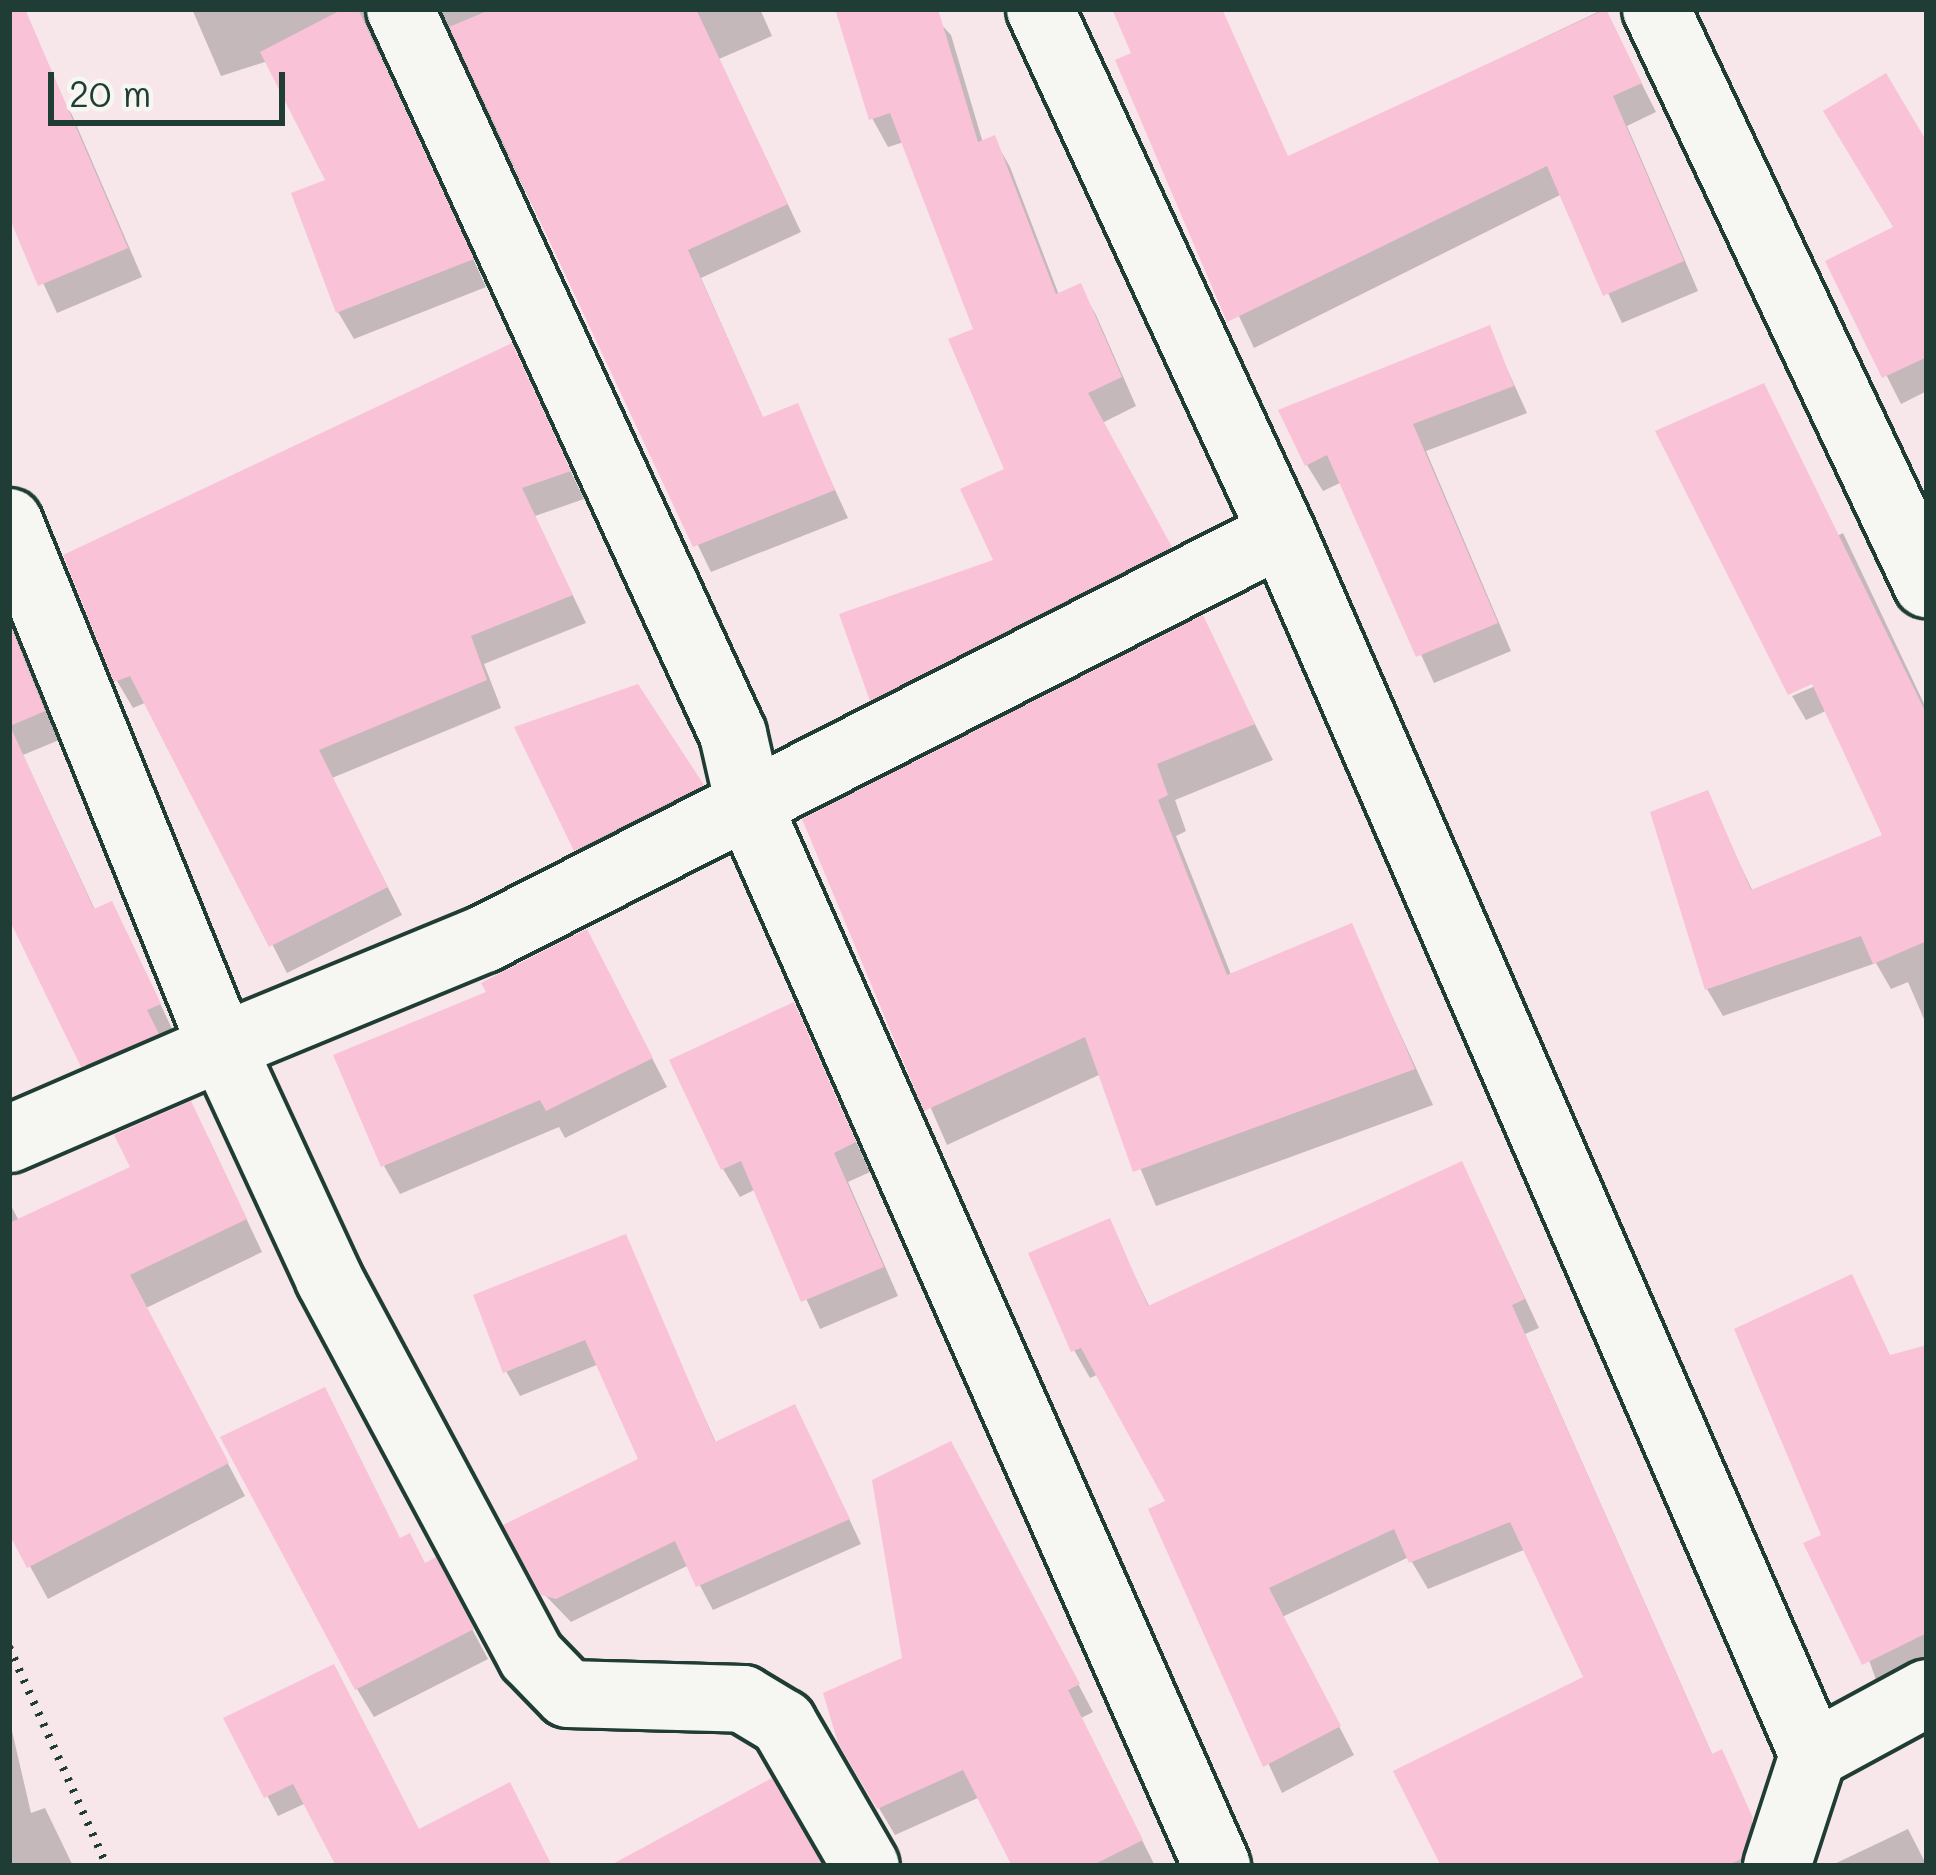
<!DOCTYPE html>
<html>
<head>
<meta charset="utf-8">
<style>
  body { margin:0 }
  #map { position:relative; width:1936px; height:1875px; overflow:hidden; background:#f7e6ea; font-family:Mali,sans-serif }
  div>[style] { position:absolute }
  .shadow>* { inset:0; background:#0003 }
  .building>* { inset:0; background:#fac2d7 }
  .path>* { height:8px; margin-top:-4px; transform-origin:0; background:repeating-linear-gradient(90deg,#1f3d34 0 3px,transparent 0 12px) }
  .roads { filter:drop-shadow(3px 0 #1f3d34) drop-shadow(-3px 0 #1f3d34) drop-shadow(0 3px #1f3d34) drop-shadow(0 -3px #1f3d34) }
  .minor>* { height:66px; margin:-33px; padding:0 33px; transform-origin:33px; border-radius:33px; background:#f6f6f2 }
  span { translate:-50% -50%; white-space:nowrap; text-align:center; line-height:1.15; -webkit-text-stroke:9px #f6f6f2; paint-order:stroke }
  .frame { position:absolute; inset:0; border:12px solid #1f3d34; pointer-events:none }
  .scale { position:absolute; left:48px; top:72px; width:237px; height:54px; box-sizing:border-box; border:6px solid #1f3d34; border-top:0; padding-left:15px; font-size:36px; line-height:42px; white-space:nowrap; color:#1f3d34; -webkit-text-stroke:9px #f6f6f2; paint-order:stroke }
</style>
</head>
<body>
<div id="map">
  <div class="shadow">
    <div style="clip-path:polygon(10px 9px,72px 115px,142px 277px,57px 313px,9px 209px)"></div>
    <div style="clip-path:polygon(192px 9px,396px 9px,384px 14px,379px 53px,486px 287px,354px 339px,338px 312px,329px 182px,268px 61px,221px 76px)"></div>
    <div style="clip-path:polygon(437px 9px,760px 9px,772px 36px,719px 59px,801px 232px,701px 278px,764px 420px,797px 407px,848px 518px,711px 572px)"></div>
    <div style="clip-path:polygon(927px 9px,951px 35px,983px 143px,994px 139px,1010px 167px,1059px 295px,1080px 287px,1096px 315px,1136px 406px,1102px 423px,1186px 576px,889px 727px,873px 699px,997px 562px,1008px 471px,977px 331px,904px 142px,888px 147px,872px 118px)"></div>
    <div style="clip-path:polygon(1115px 9px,1215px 9px,1289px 159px,1604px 9px,1656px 112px,1627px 126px,1698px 291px,1622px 323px,1562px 194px,1254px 348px,1119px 62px,1135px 55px)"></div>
    <div style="clip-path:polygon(1927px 154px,1927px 391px,1901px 404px,1829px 262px,1897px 229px)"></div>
    <div style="clip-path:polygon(1489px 329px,1527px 413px,1426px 451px,1511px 651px,1434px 683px,1342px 482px,1323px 491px,1307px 465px)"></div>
    <div style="clip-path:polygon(511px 347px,584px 499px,535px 516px,586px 623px,484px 664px,501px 708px,332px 778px,402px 915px,287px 973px,147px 702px,133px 708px,117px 681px)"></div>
    <div style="clip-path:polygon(1843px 533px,1927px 710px,1927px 1026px,1908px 982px,1891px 989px,1876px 963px,1723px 1016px,1707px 989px,1707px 794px,1753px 892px,1886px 836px,1828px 710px,1806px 720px,1792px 696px,1827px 681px,1833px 538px)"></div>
    <div style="clip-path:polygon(9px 619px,59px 740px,23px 755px,96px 912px,127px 933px,174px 1033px,100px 1094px,9px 901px)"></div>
    <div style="clip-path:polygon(1202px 619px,1273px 760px,1175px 800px,1186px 831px,1176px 836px,1232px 977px,1351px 927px,1433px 1105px,1156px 1206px,1101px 1074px,947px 1145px,805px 821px)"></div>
    <div style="clip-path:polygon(636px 687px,709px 800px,585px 863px,518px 728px)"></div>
    <div style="clip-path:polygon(602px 961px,667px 1087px,565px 1138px,559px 1127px,400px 1194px,384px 1166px)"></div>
    <div style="clip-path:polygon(793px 1006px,870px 1172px,848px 1182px,898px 1296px,820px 1329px,756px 1189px,740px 1197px,723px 1169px)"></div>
    <div style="clip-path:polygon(208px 1137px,262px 1252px,146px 1308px,245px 1496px,48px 1599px,9px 1528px,9px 1202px,19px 1221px)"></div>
    <div style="clip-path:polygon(1476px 1193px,1539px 1328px,1525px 1334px,1713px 1756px,1767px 1849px,1762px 1866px,1445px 1866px,1587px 1678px,1526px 1549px,1428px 1589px,1409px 1557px,1282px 1617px,1354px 1755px,1282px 1793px,1152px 1510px,1170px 1502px,1099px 1374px,1090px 1378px,1074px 1350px,1109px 1222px,1150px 1308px)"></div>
    <div style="clip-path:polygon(624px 1238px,717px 1445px,808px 1432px,861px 1544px,713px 1610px,689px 1565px,571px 1622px,544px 1594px,642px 1460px,599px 1364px,520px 1396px,506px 1371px)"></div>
    <div style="clip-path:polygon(1927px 1348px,1927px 1668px,1880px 1691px,1825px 1536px,1891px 1358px)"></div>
    <div style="clip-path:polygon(965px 1472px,1093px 1712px,1081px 1718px,1155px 1866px,1015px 1866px,980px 1797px,895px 1835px,879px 1808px,827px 1695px,906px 1660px)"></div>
    <div style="clip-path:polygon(401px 1541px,451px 1590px,488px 1659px,374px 1717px,357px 1689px)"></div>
    <div style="clip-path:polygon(9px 1718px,31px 1813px,45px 1808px,73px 1866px,9px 1866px)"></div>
    <div style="clip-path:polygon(227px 1720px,418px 1832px,551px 1866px,340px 1866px,306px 1803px,278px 1816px)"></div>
    <div style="clip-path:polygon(1908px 1829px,1927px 1866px,1830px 1866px)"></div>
  </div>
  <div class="building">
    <div style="clip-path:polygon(9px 9px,25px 9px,128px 248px,38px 286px,9px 217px)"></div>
    <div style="clip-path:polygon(343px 9px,358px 9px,474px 259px,336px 313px,291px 193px,325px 180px,260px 52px)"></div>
    <div style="clip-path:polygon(492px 9px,696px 9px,788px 204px,688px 250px,763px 417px,798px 403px,835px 490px,693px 547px,449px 27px)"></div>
    <div style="clip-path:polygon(835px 9px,938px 9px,978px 142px,995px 135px,1056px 294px,1081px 283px,1122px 377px,1088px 393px,1172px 547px,870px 701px,839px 614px,993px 560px,960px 489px,1004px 469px,948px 339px,973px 329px,890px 113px,869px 120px)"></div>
    <div style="clip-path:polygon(1112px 9px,1222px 9px,1288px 156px,1606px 9px,1642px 83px,1613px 96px,1684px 261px,1603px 296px,1547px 166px,1227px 322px,1115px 60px,1131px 53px)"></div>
    <div style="clip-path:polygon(1886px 73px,1927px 142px,1927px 357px,1882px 378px,1825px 261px,1893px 227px,1823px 111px)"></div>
    <div style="clip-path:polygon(1490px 325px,1514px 386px,1413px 424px,1498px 623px,1416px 657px,1327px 455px,1305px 466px,1278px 410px)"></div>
    <div style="clip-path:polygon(512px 343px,571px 471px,522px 488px,573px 595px,471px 636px,487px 680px,319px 750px,388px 887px,269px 947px,130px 676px,114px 682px,63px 555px)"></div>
    <div style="clip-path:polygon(1764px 383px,1927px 715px,1927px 941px,1873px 964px,1861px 936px,1705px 990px,1650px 812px,1708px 790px,1751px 890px,1882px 835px,1812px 684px,1788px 695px,1655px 431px)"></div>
    <div style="clip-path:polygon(1203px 615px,1255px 724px,1157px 764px,1168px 795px,1158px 800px,1227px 975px,1352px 923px,1415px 1069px,1133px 1172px,1085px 1037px,924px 1111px,802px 819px)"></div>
    <div style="clip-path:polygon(9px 622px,45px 711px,10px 726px,94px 909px,112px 901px,161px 1004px,147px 1010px,159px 1034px,81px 1067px,9px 919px)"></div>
    <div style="clip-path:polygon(638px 684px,704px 785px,574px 851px,514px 727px)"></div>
    <div style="clip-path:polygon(587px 929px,653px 1058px,546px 1111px,540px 1100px,381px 1167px,333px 1055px,486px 992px,481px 983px)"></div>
    <div style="clip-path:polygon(794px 1002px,856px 1142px,834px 1153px,884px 1267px,801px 1302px,741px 1161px,721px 1170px,669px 1060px)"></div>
    <div style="clip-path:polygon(191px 1101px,247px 1219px,130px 1275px,229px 1463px,27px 1568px,9px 1534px,9px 1223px,130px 1167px,114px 1135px)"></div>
    <div style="clip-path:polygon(1462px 1161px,1525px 1299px,1512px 1305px,1712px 1754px,1722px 1749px,1753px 1818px,1741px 1859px,1726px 1866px,1441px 1866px,1393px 1771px,1583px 1677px,1510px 1522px,1409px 1563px,1394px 1529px,1269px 1588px,1341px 1726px,1263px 1767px,1148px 1509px,1165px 1501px,1081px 1348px,1071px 1352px,1028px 1253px,1110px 1218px,1148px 1306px)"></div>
    <div style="clip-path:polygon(626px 1234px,715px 1442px,795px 1404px,850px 1519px,696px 1587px,675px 1541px,556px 1599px,541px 1595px,503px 1525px,638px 1459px,585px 1340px,503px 1373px,473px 1295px)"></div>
    <div style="clip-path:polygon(1852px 1274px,1890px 1355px,1927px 1345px,1927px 1633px,1862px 1665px,1803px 1543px,1821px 1535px,1734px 1329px)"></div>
    <div style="clip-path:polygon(325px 1387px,400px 1538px,410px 1533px,425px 1563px,436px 1557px,474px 1629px,355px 1690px,220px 1437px)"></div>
    <div style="clip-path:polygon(951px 1441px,1080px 1684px,1068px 1690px,1143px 1840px,1091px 1866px,1012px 1866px,963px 1770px,877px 1809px,838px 1743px,823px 1693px,902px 1658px,872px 1480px)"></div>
    <div style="clip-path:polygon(334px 1664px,419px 1829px,510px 1782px,552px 1866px,336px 1866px,293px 1784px,264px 1798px,223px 1718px)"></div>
    <div style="clip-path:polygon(772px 1778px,823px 1866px,609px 1866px)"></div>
  </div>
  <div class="path">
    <div style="left:9px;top:1647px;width:240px;rotate:65.9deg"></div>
  </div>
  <div class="roads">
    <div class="minor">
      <div style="left:400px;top:9px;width:798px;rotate:65.33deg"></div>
      <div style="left:733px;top:734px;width:77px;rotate:77.2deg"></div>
      <div style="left:750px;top:809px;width:1156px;rotate:66.16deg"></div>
      <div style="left:1040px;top:9px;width:577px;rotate:65.21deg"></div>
      <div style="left:1282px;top:533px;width:1332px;rotate:66.51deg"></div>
      <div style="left:1656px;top:9px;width:636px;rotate:64.77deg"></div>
      <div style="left:9px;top:522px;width:567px;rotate:67.92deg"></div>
      <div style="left:222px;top:1047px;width:283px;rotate:-22.4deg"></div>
      <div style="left:484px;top:939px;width:895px;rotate:-26.97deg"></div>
      <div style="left:9px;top:1139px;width:232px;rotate:-23.4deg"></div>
      <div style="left:222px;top:1047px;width:255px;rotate:65.2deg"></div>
      <div style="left:329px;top:1279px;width:428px;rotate:61.8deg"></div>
      <div style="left:531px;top:1656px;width:53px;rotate:45.8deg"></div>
      <div style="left:568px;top:1694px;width:175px;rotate:1.6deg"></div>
      <div style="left:743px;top:1699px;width:47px;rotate:31deg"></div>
      <div style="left:783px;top:1723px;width:165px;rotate:59.9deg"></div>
      <div style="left:1777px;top:1866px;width:117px;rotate:-72deg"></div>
      <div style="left:1813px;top:1755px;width:130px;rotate:-28.5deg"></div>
    </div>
  </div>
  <div class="frame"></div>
  <div class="scale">20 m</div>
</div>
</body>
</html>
